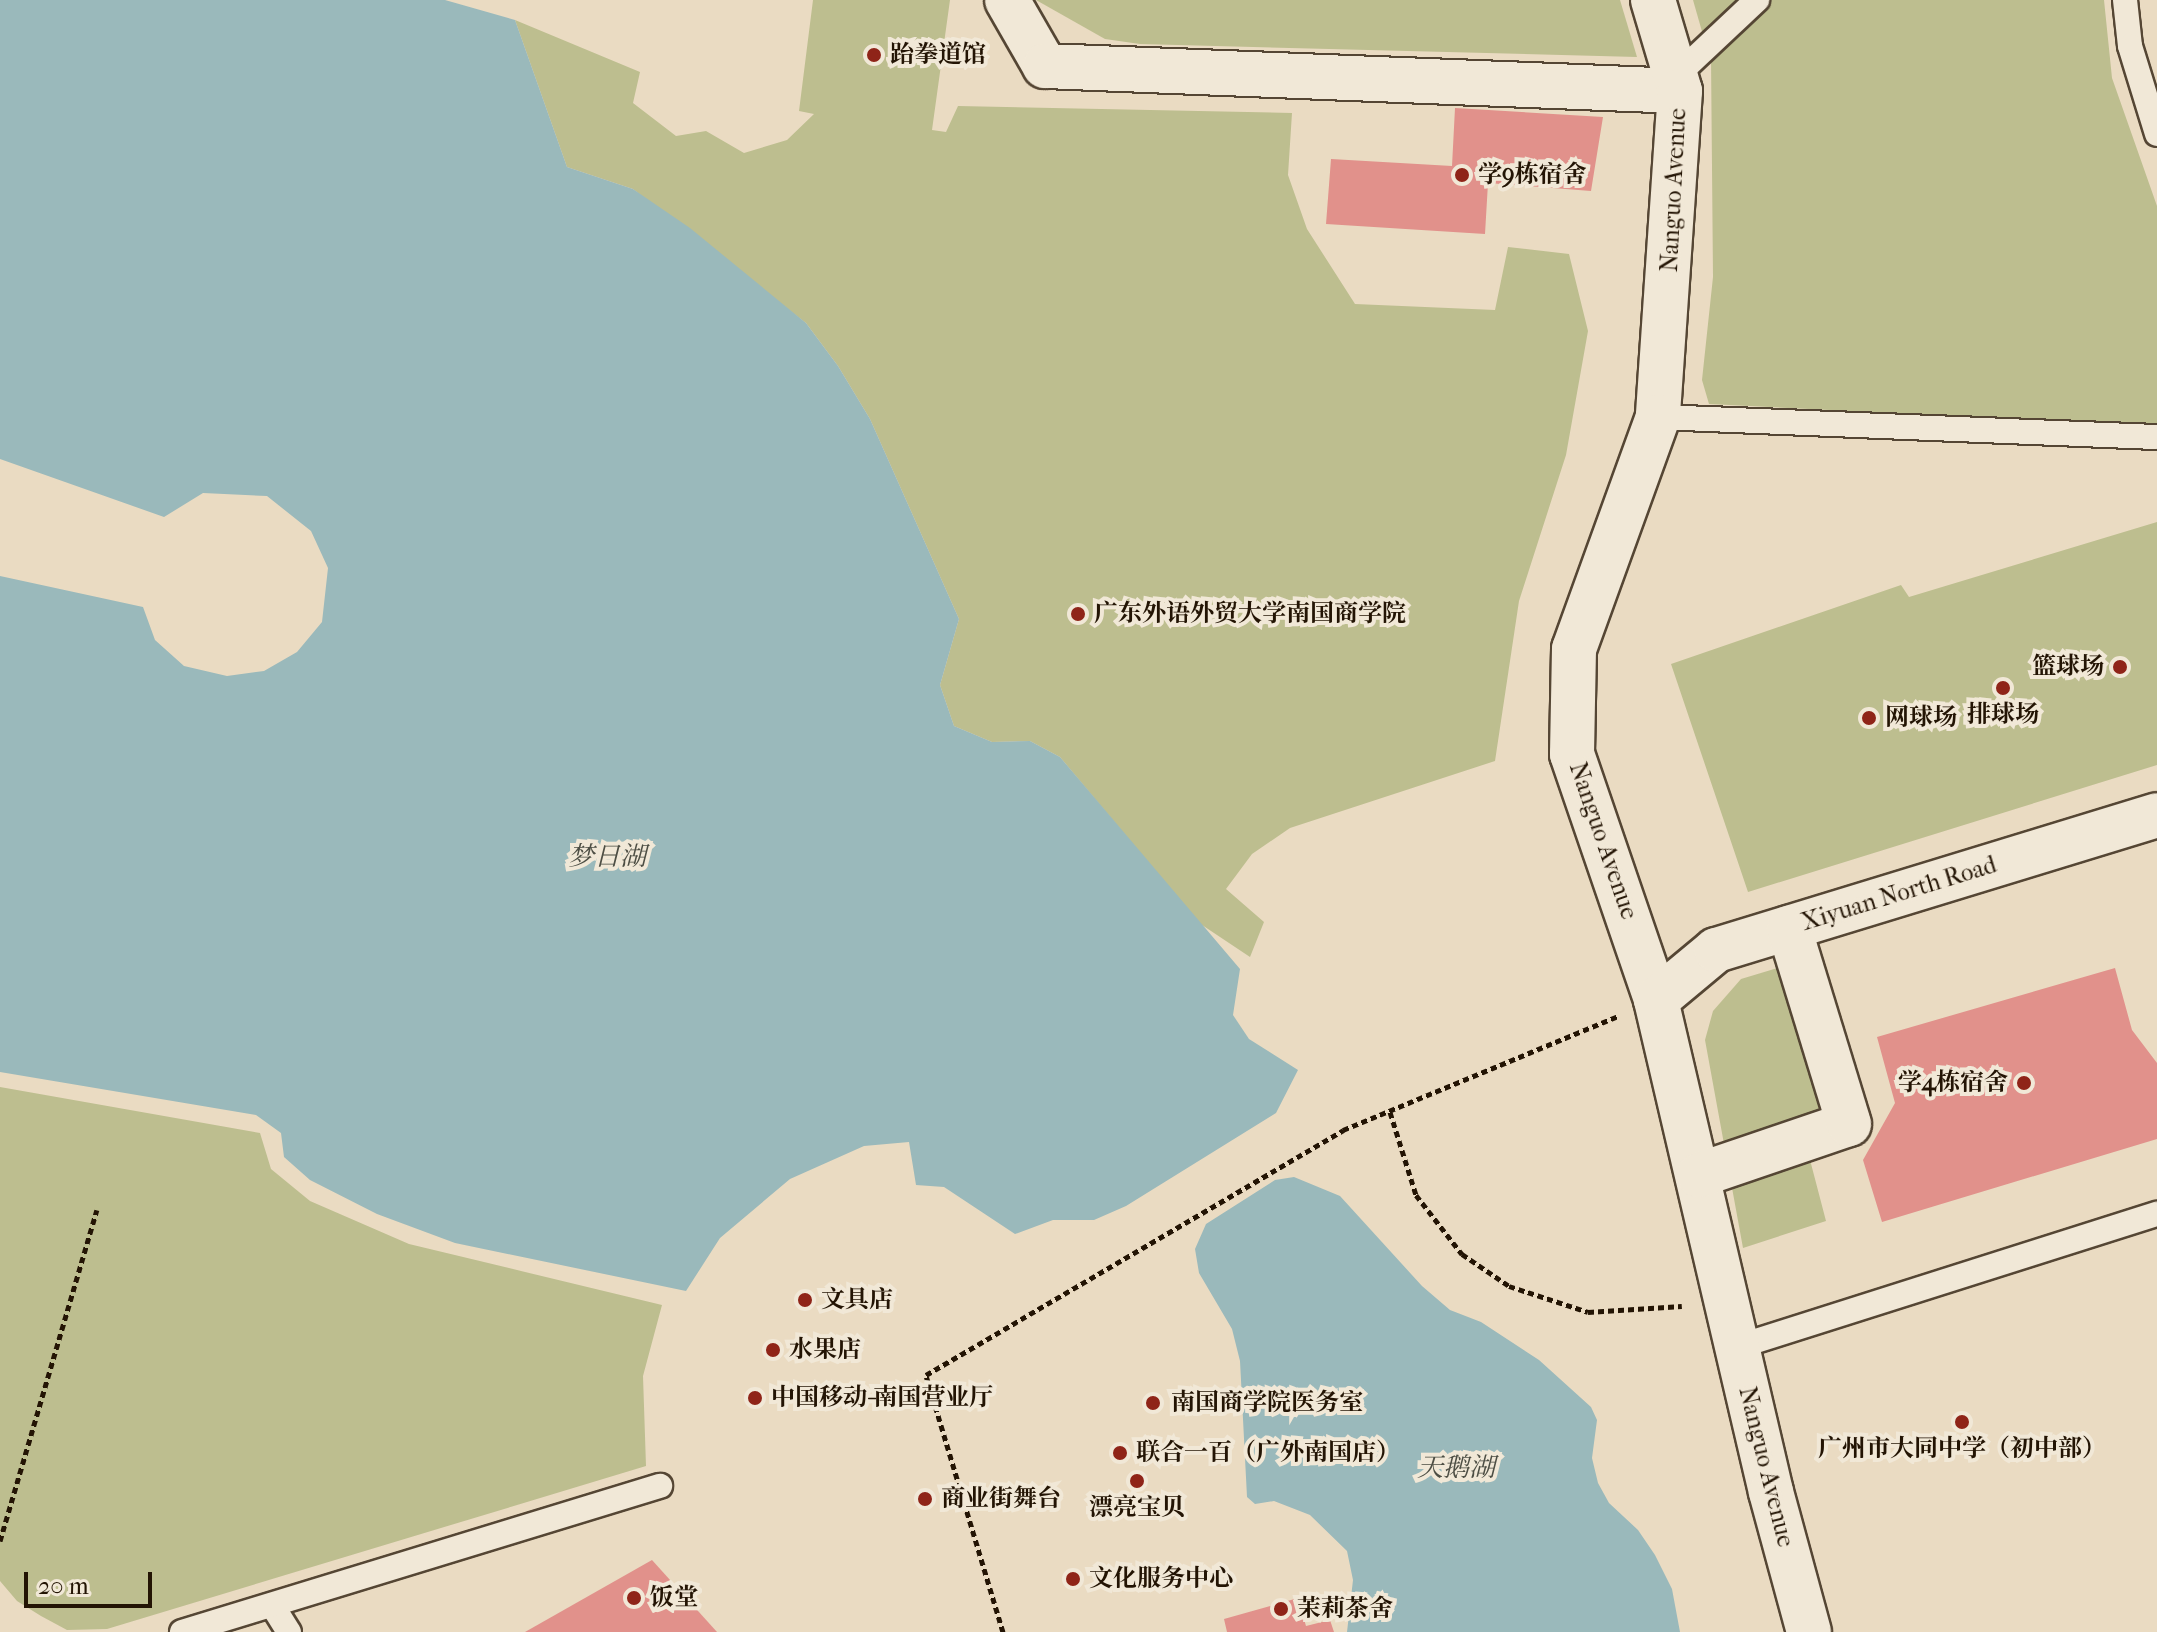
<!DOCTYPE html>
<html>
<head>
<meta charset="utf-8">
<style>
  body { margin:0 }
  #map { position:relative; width:2157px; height:1632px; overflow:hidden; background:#eadbc2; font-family:"IM FELL French Canon","Noto Serif SC",serif }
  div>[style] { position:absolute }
  .green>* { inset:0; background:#bdbe8f }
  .water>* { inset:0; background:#9ab9bb }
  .building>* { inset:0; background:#e1918b }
  .path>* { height:5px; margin-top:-2.5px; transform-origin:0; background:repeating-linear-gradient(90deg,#231404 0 6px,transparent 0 10px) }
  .roads { filter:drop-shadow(2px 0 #554634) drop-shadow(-2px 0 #554634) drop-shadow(0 2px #554634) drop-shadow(0 -2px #554634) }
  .lane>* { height:24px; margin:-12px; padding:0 12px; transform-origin:12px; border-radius:12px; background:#f1e8d7 }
  .street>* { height:44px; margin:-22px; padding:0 22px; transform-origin:22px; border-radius:22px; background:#f1e8d7 }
  .dots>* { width:22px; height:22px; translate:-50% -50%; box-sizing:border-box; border:4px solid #f1e8d7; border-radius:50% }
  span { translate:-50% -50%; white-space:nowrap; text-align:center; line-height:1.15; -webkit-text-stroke:8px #f1e8d7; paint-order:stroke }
  .poi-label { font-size:24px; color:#231404; font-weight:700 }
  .left { translate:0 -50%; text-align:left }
  .right { translate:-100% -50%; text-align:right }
  .street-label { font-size:24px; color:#231404 }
  .water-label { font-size:26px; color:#4d4e44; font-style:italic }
  .scale { position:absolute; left:24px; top:1572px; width:128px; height:36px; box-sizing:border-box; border:4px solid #231404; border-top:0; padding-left:10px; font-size:24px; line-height:28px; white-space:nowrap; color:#231404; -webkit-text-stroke:6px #f1e8d7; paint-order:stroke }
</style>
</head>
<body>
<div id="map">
  <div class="green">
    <div style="clip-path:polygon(813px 0,950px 0,932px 130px,946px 132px,958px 106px,1292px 113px,1288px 175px,1307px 229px,1355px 304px,1495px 310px,1508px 247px,1569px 254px,1588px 331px,1566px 455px,1519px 601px,1495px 761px,1290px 828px,1252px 854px,1226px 889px,1264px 922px,1250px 957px,1199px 923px,1060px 757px,1030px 741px,992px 742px,954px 726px,940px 685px,959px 619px,870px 419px,838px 366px,806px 323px,633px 189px,567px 167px,515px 20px,640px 72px,633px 103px,676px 136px,706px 131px,744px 153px,787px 140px,814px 114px,799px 111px)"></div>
    <div style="clip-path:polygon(1036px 0,1620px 0,1637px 57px,1140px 44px,1105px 39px)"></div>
    <div style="clip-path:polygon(1693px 0,1744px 0,1705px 42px)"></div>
    <div style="clip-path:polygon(1766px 0,2104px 0,2112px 78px,2157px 206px,2157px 426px,1709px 404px,1702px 380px,1713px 277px,1711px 58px,1753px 21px)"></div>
    <div style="clip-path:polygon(2157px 522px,2157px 765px,1748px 892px,1671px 664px,1901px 585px,1909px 597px)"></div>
    <div style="clip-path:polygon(1784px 966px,1829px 1111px,1809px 1156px,1826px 1221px,1743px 1248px,1705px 1040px,1713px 1011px,1741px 979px)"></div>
    <div style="clip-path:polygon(0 1087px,260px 1133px,271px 1169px,310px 1201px,409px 1244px,662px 1305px,643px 1376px,646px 1466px,107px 1629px,67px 1630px,41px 1616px,17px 1601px,0 1581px)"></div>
  </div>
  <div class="water">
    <div style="clip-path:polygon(0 0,445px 0,515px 20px,567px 167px,633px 189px,690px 228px,806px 323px,838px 366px,870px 419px,959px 619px,940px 685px,954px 726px,992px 742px,1030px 741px,1060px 757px,1240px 969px,1233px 1015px,1249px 1039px,1298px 1070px,1276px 1113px,1126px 1206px,1094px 1220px,1053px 1220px,1015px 1234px,944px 1187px,916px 1185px,909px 1142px,864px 1146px,790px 1179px,720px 1238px,686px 1291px,455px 1243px,377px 1214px,310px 1180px,284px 1157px,281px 1133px,256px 1115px,0 1072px,0 576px,143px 607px,155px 640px,184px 666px,227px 676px,264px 671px,297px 652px,322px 622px,328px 568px,311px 531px,267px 496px,203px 493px,164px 517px,0 459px)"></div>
    <div style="clip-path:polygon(1294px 1177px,1340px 1196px,1422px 1286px,1450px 1310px,1481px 1322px,1539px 1360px,1591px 1407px,1597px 1420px,1592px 1458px,1598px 1483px,1609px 1503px,1638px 1530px,1655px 1555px,1672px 1589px,1680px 1632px,1347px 1632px,1353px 1580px,1347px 1551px,1310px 1515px,1274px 1501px,1255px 1504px,1247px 1497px,1240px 1361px,1232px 1329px,1199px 1273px,1195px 1249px,1206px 1224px,1275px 1180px)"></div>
  </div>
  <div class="building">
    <div style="clip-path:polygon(1455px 108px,1603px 117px,1591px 191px,1488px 183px,1485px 234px,1326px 224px,1331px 159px,1452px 166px)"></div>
    <div style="clip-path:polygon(2115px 968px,2132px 1030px,2157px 1063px,2157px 1139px,1882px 1222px,1863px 1160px,1895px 1103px,1877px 1037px)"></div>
    <div style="clip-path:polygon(652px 1560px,717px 1632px,525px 1632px)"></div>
    <div style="clip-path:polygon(1298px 1598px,1306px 1626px,1330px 1620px,1334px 1632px,1227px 1632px,1224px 1619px)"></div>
  </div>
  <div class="path">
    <div style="left:1390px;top:1112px;width:87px;rotate:72.6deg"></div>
    <div style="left:1416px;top:1195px;width:75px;rotate:52.1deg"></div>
    <div style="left:1462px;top:1254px;width:57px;rotate:34.2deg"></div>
    <div style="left:1509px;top:1286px;width:83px;rotate:18.2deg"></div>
    <div style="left:1588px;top:1312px;width:94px;rotate:-3.7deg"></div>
    <div style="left:0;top:1541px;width:345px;rotate:-73.7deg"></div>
    <div style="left:1003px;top:1632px;width:268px;rotate:-106.7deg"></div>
    <div style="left:926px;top:1375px;width:484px;rotate:-30.4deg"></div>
    <div style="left:1343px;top:1130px;width:298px;rotate:-22.5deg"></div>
  </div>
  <div class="roads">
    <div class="lane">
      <div style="left:2125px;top:0;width:46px;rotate:83.8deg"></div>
      <div style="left:2130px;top:46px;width:92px;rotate:72.9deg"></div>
      <div style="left:1677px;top:75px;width:110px;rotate:-43.2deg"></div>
      <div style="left:1658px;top:417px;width:499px;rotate:2.3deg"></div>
      <div style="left:1737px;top:1347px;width:441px;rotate:-17.6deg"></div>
      <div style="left:272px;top:1605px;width:32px;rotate:58deg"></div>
      <div style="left:182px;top:1632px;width:500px;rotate:-17deg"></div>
    </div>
    <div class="street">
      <div style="left:1007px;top:0;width:76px;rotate:60.1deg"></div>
      <div style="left:1045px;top:66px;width:635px;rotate:2.25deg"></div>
      <div style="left:1653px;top:0;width:95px;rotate:73.5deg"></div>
      <div style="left:1680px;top:91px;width:327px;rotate:93.9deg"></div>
      <div style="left:1658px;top:417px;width:247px;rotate:109.9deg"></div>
      <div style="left:1574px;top:649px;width:105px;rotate:91.1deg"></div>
      <div style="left:1572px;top:754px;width:260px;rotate:71.1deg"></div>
      <div style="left:1656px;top:1000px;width:505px;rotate:76.84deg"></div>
      <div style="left:1771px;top:1492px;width:145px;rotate:74.8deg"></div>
      <div style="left:1656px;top:1000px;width:78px;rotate:-39.8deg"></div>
      <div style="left:1716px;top:950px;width:461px;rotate:-17deg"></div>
      <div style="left:1699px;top:1175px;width:158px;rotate:-18.8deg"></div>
      <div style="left:1849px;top:1124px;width:205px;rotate:-107deg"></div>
    </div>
  </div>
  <div class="dots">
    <div style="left:874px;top:55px;background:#8f2418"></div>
    <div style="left:1462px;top:175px;background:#8f2418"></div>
    <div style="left:1078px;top:614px;background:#8f2418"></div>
    <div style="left:2120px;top:667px;background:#8f2418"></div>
    <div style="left:2003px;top:688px;background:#8f2418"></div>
    <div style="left:1869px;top:718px;background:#8f2418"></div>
    <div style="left:2024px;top:1083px;background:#8f2418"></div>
    <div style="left:805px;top:1300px;background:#8f2418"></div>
    <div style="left:773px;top:1350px;background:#8f2418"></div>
    <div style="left:755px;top:1398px;background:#8f2418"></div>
    <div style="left:1153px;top:1403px;background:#8f2418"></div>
    <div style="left:1962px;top:1422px;background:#8f2418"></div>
    <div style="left:1120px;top:1453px;background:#8f2418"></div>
    <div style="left:1137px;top:1481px;background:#8f2418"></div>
    <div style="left:925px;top:1499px;background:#8f2418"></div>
    <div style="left:1073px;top:1579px;background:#8f2418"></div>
    <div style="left:634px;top:1598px;background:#8f2418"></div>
    <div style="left:1281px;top:1609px;background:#8f2418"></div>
  </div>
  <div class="poi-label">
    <span class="left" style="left:890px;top:55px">跆拳道馆</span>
    <span class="left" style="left:1478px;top:175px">学9栋宿舍</span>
    <span class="left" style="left:1094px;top:614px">广东外语外贸大学南国商学院</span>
    <span class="right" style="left:2104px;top:667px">篮球场</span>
    <span style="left:2003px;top:715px">排球场</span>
    <span class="left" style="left:1885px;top:718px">网球场</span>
    <span class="right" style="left:2008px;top:1083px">学4栋宿舍</span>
    <span class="left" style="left:821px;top:1300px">文具店</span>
    <span class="left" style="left:789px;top:1350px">水果店</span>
    <span class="left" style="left:771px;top:1398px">中国移动-南国营业厅</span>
    <span class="left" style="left:1171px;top:1403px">南国商学院医务室</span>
    <span style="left:1962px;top:1449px">广州市大同中学（初中部）</span>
    <span class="left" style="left:1136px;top:1453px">联合一百（广外南国店）</span>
    <span class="left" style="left:941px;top:1499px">商业街舞台</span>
    <span style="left:1137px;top:1508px">漂亮宝贝</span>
    <span class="left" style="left:1089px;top:1579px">文化服务中心</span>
    <span class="left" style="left:650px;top:1598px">饭堂</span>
    <span class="left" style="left:1297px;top:1609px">茉莉茶舍</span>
  </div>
  <div class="street-label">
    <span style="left:1674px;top:190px;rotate:-87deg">Nanguo Avenue</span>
    <span style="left:1603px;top:841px;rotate:71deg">Nanguo Avenue</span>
    <span style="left:1899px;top:894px;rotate:-17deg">Xiyuan North Road</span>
    <span style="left:1766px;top:1467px;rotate:76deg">Nanguo Avenue</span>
  </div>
  <div class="water-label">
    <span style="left:607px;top:857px">梦日湖</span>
    <span style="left:1456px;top:1468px">天鹅湖</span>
  </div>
  <div class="scale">20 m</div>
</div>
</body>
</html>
